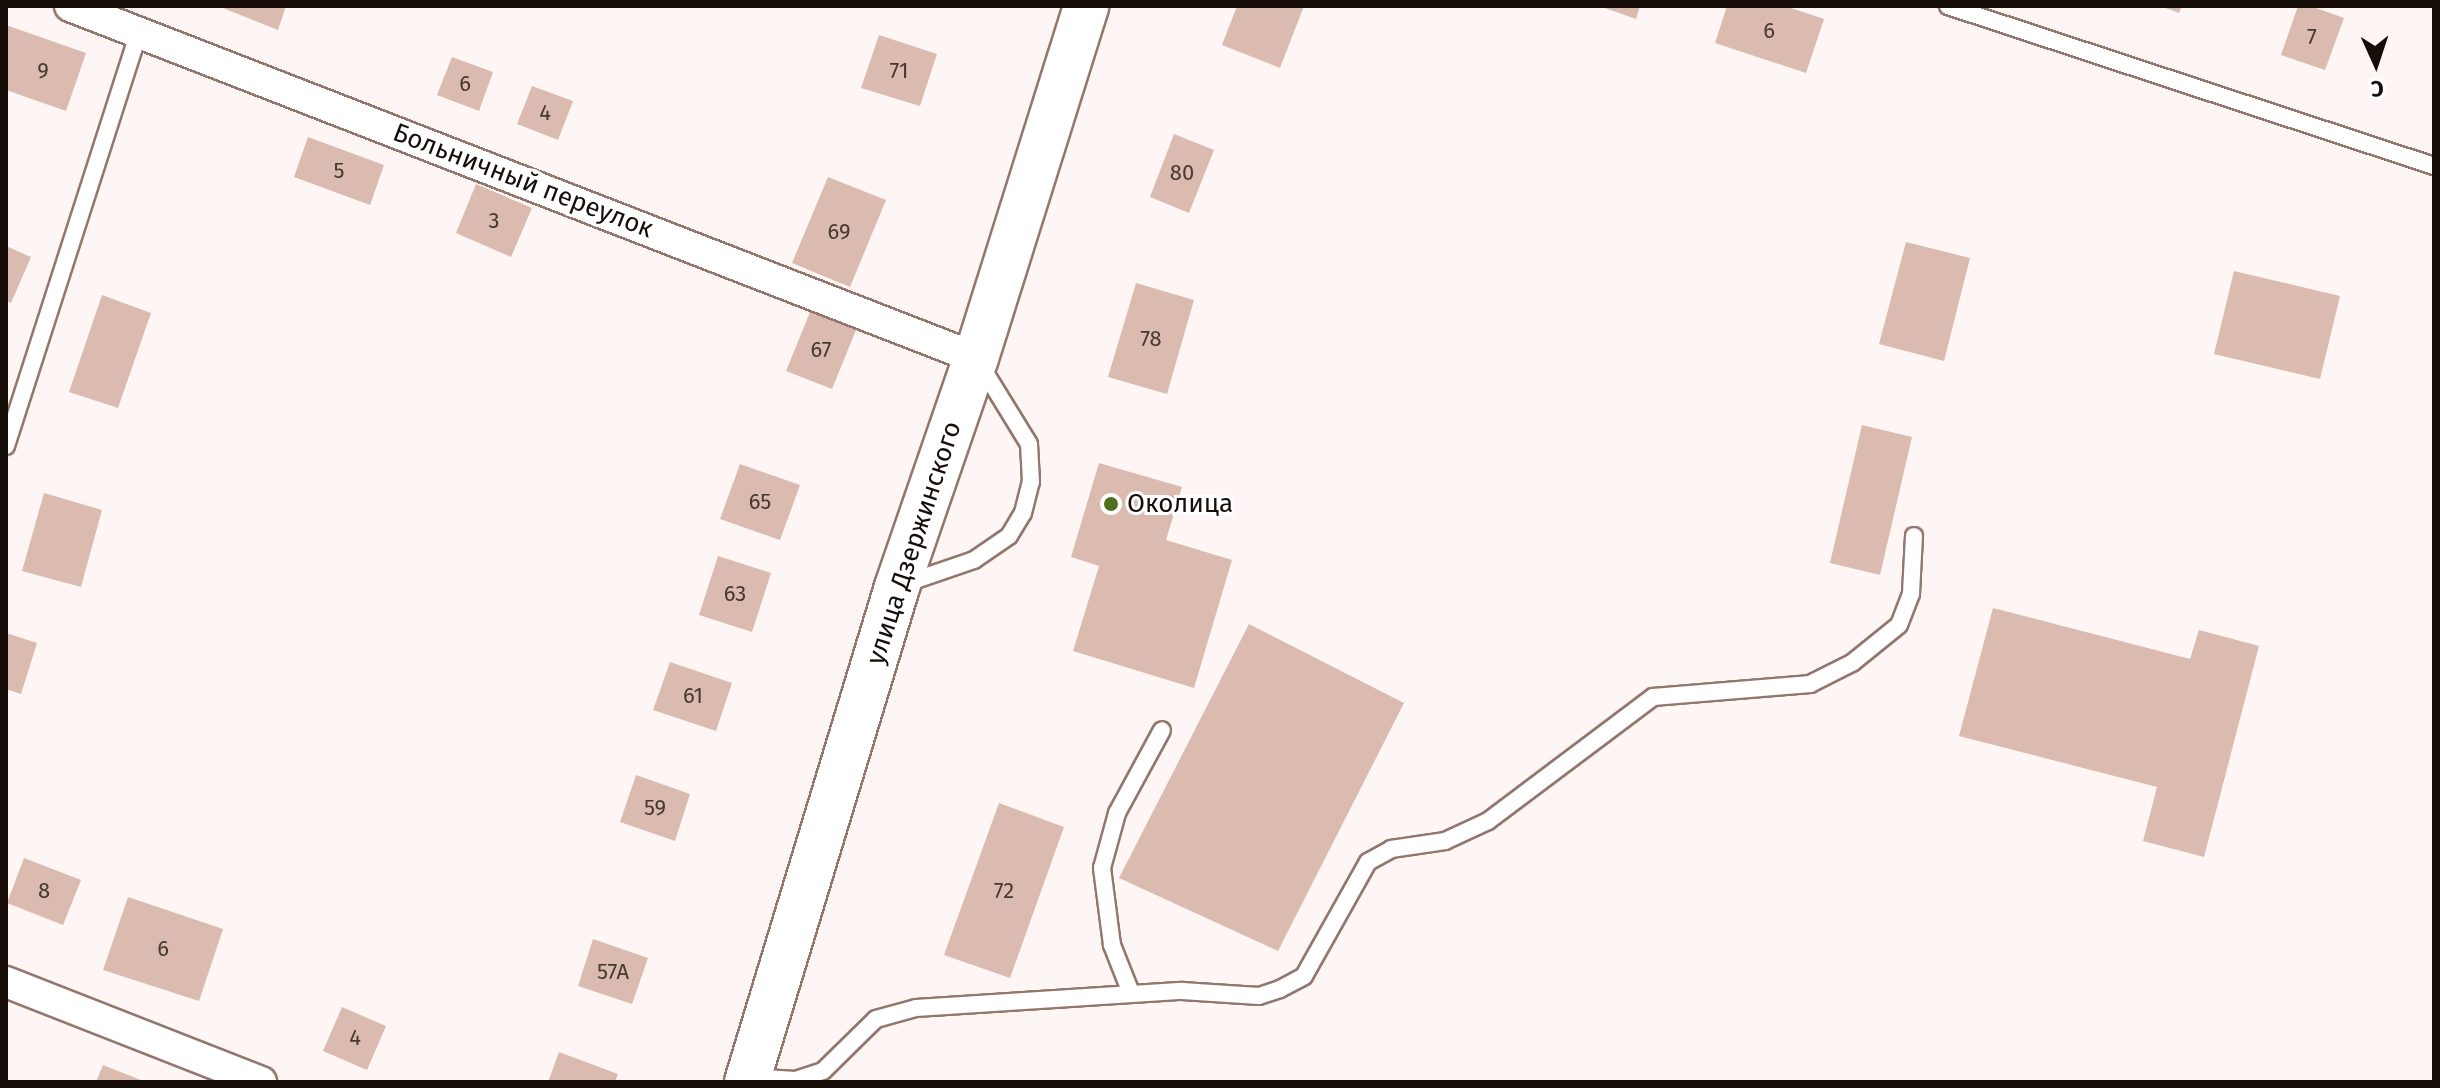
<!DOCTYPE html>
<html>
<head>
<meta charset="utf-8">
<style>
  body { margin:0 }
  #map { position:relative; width:2440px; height:1088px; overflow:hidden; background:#fdf6f4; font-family:"Fira Sans",sans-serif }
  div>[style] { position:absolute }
  .building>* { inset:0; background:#dbbbb0 }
  .roads { filter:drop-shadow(2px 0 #93766c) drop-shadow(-2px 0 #93766c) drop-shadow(0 2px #93766c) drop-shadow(0 -2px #93766c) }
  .service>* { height:16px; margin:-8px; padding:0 8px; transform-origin:8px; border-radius:8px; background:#fff }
  .minor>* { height:30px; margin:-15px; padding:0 15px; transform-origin:15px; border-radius:15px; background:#fff }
  .primary>* { height:44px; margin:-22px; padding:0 22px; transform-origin:22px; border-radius:22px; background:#fff }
  .dots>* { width:22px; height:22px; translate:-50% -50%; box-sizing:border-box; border:4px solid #fff; border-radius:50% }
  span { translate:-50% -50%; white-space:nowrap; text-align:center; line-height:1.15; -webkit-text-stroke:6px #fff; paint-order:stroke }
  .number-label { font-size:22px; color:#473832 }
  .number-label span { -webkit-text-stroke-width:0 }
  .street-label { font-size:26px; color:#160c08 }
  .poi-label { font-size:26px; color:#160c08 }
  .left { translate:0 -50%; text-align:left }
  .frame { position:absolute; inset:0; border:8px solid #160c08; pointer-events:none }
  .north { position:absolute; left:2336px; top:24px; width:80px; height:80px; -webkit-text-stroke:6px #fff; paint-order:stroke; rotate:177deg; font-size:22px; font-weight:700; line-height:32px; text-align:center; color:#160c08 }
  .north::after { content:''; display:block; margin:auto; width:28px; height:36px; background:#160c08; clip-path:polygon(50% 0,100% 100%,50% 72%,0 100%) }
</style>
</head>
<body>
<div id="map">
  <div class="building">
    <div style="clip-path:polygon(218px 6px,286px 6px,278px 30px)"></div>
    <div style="clip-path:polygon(1237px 6px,1304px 6px,1280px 68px,1222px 45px)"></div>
    <div style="clip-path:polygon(1599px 6px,1640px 6px,1636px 19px)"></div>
    <div style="clip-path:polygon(1727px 6px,1785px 6px,1824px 19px,1806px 73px,1715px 43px)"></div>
    <div style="clip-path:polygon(2160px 6px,2182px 6px,2179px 13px)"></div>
    <div style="clip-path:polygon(2298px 6px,2310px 6px,2344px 18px,2325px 70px,2281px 55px)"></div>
    <div style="clip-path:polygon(6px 25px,86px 53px,66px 111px,6px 90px)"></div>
    <div style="clip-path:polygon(879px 35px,937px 54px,920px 106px,861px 88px)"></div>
    <div style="clip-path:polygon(452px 57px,493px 72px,479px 111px,437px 95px)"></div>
    <div style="clip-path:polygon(532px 86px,573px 101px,558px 140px,517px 124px)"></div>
    <div style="clip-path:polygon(1174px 134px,1214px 150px,1189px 213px,1150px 197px)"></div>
    <div style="clip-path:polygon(308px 137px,384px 165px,370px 205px,294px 177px)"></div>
    <div style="clip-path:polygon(828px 177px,886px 200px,850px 287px,792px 263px)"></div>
    <div style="clip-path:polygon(476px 184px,532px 208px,511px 257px,456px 233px)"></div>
    <div style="clip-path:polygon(1906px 242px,1970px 258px,1944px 361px,1879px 344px)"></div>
    <div style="clip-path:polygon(6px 246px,31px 257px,11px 303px,6px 301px)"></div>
    <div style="clip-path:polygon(2234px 271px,2340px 296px,2320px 379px,2214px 354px)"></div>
    <div style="clip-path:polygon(1136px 283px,1194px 300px,1167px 394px,1108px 377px)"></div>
    <div style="clip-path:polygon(102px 295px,151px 313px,118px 408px,69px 392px)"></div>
    <div style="clip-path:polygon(810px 312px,856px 330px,832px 389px,786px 371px)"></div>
    <div style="clip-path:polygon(1862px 425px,1912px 437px,1880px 575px,1830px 563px)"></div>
    <div style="clip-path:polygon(1099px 463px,1182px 487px,1166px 540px,1232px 560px,1194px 688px,1073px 651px,1099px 566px,1071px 557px)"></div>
    <div style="clip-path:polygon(740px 464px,800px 485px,780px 540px,720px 519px)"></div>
    <div style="clip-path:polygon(44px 493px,102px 510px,81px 587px,22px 571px)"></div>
    <div style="clip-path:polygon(718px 556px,771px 573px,752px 632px,699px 615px)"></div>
    <div style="clip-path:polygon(1993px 608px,2190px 659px,2199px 630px,2259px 646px,2204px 857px,2143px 841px,2157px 787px,1959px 736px)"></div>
    <div style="clip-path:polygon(1249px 624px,1404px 703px,1278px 951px,1119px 878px)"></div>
    <div style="clip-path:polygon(6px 633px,37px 643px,21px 694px,6px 689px)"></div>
    <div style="clip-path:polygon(670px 662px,732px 683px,716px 731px,653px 710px)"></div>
    <div style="clip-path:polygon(636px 775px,690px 794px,675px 841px,620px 822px)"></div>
    <div style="clip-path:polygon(999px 803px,1064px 827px,1010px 978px,944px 955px)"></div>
    <div style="clip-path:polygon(24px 858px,81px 880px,63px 925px,7px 903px)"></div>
    <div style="clip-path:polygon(128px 897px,223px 929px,199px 1001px,103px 970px)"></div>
    <div style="clip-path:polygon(593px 939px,648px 958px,632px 1004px,578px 986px)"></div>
    <div style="clip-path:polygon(342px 1007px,386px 1026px,367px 1070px,323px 1051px)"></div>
    <div style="clip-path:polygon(559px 1052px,618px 1074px,615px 1082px,548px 1082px)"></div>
    <div style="clip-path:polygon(103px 1065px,146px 1082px,96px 1082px)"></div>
  </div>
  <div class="roads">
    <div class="service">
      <div style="left:1948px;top:6px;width:512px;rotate:18.22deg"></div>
      <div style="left:6px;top:446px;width:435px;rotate:-72.2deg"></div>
      <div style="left:904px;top:584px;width:74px;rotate:-18.9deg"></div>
      <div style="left:974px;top:560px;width:42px;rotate:-34.4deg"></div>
      <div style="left:1009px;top:536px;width:27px;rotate:-59deg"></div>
      <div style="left:1023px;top:513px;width:32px;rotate:-76deg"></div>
      <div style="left:1031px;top:482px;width:38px;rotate:-93deg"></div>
      <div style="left:1029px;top:444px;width:92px;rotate:-121.6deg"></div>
      <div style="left:1131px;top:993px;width:52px;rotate:-111.6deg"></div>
      <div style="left:1112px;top:945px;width:78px;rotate:-97.4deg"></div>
      <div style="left:1102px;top:868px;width:57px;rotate:-74.7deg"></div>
      <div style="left:1117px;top:813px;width:94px;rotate:-61.5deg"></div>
      <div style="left:750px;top:1077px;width:45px;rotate:3.8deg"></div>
      <div style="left:795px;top:1080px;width:29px;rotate:-18deg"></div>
      <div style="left:823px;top:1071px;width:74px;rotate:-44.5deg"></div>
      <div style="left:876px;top:1019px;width:41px;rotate:-15.4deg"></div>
      <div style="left:916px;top:1008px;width:267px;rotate:-3.7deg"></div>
      <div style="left:1182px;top:991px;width:77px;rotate:3.7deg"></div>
      <div style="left:1259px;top:996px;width:22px;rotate:-18deg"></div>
      <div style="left:1280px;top:989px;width:27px;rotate:-28deg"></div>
      <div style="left:1304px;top:976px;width:131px;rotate:-60.7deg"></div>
      <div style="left:1368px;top:862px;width:26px;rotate:-29deg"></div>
      <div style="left:1391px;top:849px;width:55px;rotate:-8.4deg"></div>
      <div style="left:1445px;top:841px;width:47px;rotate:-24.9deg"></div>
      <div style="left:1488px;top:821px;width:206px;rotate:-36.9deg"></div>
      <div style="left:1653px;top:697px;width:158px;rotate:-4.7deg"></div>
      <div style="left:1810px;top:684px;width:47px;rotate:-26.6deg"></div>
      <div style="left:1852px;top:663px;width:60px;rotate:-39deg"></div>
      <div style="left:1899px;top:625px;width:34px;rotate:-69deg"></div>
      <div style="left:1911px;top:593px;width:57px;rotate:-87deg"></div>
    </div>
    <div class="minor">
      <div style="left:70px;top:6px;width:972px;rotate:21.23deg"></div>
      <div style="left:6px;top:982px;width:274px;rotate:21.4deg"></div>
    </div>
    <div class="primary">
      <div style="left:747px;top:1082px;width:517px;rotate:-73.14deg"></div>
      <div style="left:897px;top:587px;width:242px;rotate:-71deg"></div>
      <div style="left:976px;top:358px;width:369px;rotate:-72.6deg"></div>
    </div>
  </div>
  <div class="dots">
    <div style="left:1111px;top:504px;background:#516d20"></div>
  </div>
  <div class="number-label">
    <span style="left:1769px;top:31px">6</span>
    <span style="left:2312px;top:37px">7</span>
    <span style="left:43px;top:71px">9</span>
    <span style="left:899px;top:71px">71</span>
    <span style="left:465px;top:84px">6</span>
    <span style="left:545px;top:113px">4</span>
    <span style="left:339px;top:171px">5</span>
    <span style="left:1182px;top:173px">80</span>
    <span style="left:494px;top:221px">3</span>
    <span style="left:839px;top:232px">69</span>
    <span style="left:1151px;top:339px">78</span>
    <span style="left:821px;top:350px">67</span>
    <span style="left:760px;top:502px">65</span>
    <span style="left:735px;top:594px">63</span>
    <span style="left:693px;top:696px">61</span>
    <span style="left:655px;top:808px">59</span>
    <span style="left:44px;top:891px">8</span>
    <span style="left:1004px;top:891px">72</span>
    <span style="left:163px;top:949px">6</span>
    <span style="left:613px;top:972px">57А</span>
    <span style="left:355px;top:1038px">4</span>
  </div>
  <div class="street-label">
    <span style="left:523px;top:181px;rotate:21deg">Больничный переулок</span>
    <span style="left:914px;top:543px;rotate:-72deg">улица Дзержинского</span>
  </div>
  <div class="poi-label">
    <span class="left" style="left:1127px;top:504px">Околица</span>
  </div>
  <div class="frame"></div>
  <div class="north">С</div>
</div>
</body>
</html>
